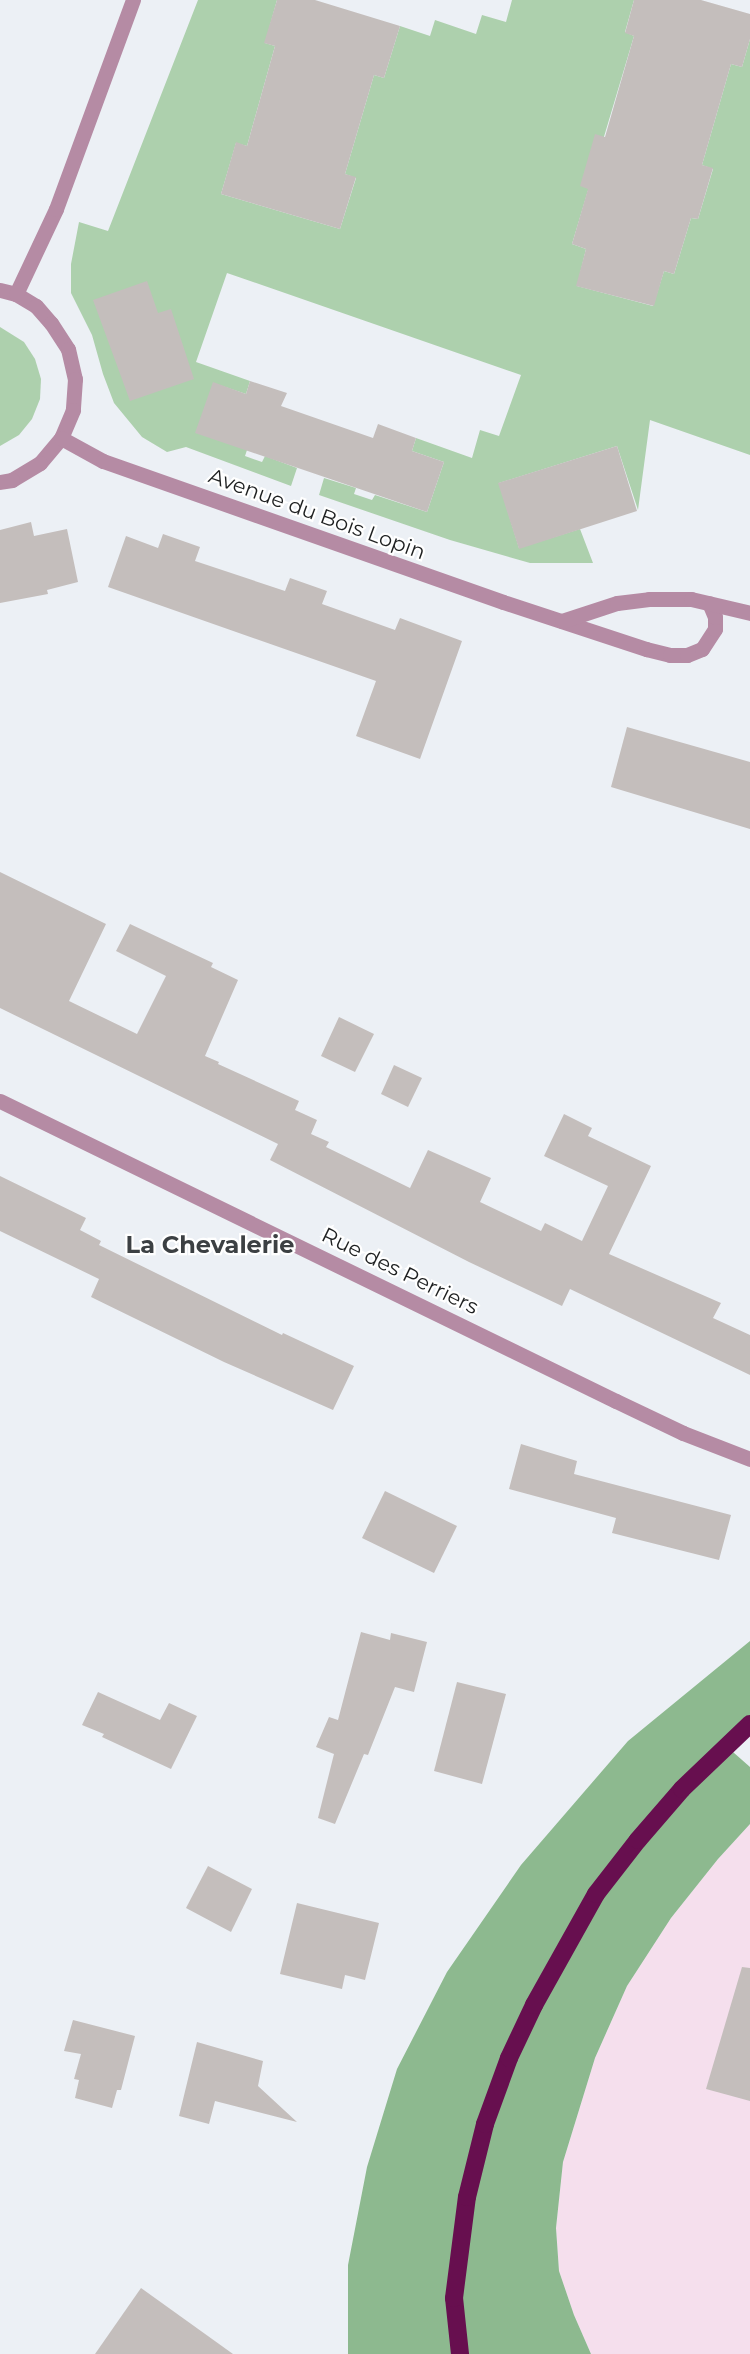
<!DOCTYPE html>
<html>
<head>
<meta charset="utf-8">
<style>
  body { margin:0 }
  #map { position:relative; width:750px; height:2354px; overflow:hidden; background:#ecf0f5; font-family:Montserrat,sans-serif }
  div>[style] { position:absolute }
  .industrial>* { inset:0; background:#f5dfed }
  .green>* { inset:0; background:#add0ad }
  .forest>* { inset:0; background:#8db98f }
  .building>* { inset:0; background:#c4bebc }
  .minor>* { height:15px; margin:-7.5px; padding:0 7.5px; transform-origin:7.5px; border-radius:7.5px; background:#b58ba4 }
  .motorway>* { height:18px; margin:-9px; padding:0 9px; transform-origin:9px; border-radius:9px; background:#670f4f }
  span { translate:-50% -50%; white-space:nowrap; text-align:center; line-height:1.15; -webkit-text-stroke:4.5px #fff; paint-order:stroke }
  .street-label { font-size:21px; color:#1e2021 }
  .quarter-label { font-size:24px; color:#3c4043; font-weight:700 }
</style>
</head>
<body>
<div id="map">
  <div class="industrial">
    <div style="clip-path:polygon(750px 1824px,750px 2354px,591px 2354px,574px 2315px,559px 2271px,556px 2228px,563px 2162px,595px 2058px,627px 1986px,671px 1918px,718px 1859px)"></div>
  </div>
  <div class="green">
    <div style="clip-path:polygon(198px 0,277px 0,265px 43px,275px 46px,247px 146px,236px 143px,221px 194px,340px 229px,356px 178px,345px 174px,374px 75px,384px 78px,400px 26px,430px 36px,435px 20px,476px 34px,482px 15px,506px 22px,512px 0,634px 0,625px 32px,634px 36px,572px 244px,586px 249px,577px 286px,653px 306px,664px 271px,674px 274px,691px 218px,698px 219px,713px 169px,702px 165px,731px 64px,742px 67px,750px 39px,750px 455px,650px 420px,638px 510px,617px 446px,499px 483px,519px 548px,580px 529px,593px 563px,530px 563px,450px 540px,319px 495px,324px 478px,356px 488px,354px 494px,372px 500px,375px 495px,427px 512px,444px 462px,412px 451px,416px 438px,472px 458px,480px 430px,499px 436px,521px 375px,227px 273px,196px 362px,250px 381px,246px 394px,213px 383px,247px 450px,245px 456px,262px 462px,265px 456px,297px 468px,291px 486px,186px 447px,167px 452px,142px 437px,114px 403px,103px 374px,92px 335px,71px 293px,71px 264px,79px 222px,108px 231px)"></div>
    <div style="clip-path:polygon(0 327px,24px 342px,35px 359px,41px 379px,40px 399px,32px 419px,19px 435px,0 446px)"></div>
  </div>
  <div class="forest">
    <div style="clip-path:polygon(750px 1641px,750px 1724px,725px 1745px,750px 1767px,750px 1824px,718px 1859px,671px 1918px,627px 1986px,595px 2058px,563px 2162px,556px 2228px,559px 2271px,574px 2315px,591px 2354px,348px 2354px,348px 2265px,367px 2167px,397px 2069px,447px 1972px,521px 1865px,628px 1741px)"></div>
  </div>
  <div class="building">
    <div style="clip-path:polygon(277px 0,315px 0,400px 26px,384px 78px,374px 75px,345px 174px,356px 177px,340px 229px,221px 194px,236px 142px,247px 146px,275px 46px,264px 43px)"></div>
    <div style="clip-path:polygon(634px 0,701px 0,750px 14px,750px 39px,742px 67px,731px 64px,702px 165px,713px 168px,698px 219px,691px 218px,674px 274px,664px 271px,654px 306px,576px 286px,586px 249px,572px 244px,588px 189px,580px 186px,595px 134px,605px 137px,634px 36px,625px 33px)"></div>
    <div style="clip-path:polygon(147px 281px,158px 313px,171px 309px,194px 379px,130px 401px,93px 300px)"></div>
    <div style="clip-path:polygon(250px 381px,287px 393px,281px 406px,373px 438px,378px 424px,416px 438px,412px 451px,444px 462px,427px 512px,195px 433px,213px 382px,246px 394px)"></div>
    <div style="clip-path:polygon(617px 446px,637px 511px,519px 549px,498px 483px)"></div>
    <div style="clip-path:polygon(31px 522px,34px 536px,67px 529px,78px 582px,47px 590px,48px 594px,0 603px,0 530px)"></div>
    <div style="clip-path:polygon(163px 534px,200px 547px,195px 561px,285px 591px,290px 578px,327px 591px,322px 604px,395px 630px,400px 618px,462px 641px,420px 759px,356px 736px,376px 681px,108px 587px,126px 536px,158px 548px)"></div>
    <div style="clip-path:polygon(627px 727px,750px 762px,750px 829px,611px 787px)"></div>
    <div style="clip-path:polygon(0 872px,106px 924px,69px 1001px,137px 1034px,166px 976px,116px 951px,130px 924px,213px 963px,211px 967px,238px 980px,205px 1056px,219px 1062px,218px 1064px,299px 1101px,295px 1110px,317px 1120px,311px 1134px,329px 1142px,326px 1147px,410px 1188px,428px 1150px,491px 1178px,480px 1202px,541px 1231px,545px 1223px,582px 1241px,608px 1186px,544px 1156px,564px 1114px,592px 1128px,588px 1136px,651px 1166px,609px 1254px,721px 1303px,713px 1318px,750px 1335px,750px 1375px,570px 1289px,562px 1306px,469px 1262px,270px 1160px,278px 1144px,0 1008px)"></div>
    <div style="clip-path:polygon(339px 1017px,374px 1034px,355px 1072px,321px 1056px)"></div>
    <div style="clip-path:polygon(394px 1065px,422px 1078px,408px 1107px,381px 1094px)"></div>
    <div style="clip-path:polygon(0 1176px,86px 1218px,80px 1230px,101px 1241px,99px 1245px,282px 1335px,283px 1333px,354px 1366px,333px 1410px,224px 1362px,91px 1297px,99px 1279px,0 1231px)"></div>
    <div style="clip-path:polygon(521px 1444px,577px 1461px,574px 1474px,731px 1515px,719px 1560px,612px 1533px,616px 1518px,509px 1489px)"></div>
    <div style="clip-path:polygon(385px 1491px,457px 1526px,434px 1573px,362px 1538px)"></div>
    <div style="clip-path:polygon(361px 1632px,390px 1640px,391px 1633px,427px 1642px,414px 1692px,395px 1687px,368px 1755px,364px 1754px,335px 1824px,318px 1818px,334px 1754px,316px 1747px,329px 1717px,338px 1720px)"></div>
    <div style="clip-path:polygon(457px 1682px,506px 1694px,482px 1784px,434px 1771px)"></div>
    <div style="clip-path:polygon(98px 1692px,160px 1720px,169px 1703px,197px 1716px,171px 1769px,102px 1737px,104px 1734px,82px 1725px)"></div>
    <div style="clip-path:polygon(208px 1866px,252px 1889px,231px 1932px,186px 1908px)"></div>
    <div style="clip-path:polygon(297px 1903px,379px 1923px,365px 1980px,345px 1975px,342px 1989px,280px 1974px)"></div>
    <div style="clip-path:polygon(742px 1967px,750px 1968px,750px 2101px,706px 2089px)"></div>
    <div style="clip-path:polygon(73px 2020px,135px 2036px,121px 2090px,117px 2090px,112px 2108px,75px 2098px,79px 2080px,74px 2079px,81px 2054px,64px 2051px)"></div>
    <div style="clip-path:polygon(197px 2042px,263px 2061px,258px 2086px,297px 2122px,215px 2101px,209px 2124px,179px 2116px)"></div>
    <div style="clip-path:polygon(141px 2288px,233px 2354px,95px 2354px)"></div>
  </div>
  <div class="minor">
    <div style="left:0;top:290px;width:16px;rotate:14deg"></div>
    <div style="left:16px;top:294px;width:23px;rotate:31deg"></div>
    <div style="left:36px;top:306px;width:23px;rotate:49deg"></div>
    <div style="left:51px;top:323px;width:31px;rotate:57deg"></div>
    <div style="left:68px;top:349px;width:31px;rotate:77deg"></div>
    <div style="left:75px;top:379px;width:31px;rotate:94deg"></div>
    <div style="left:73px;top:410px;width:30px;rotate:113deg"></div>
    <div style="left:61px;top:438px;width:33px;rotate:130deg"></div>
    <div style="left:40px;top:463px;width:33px;rotate:149deg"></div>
    <div style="left:12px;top:480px;width:12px;rotate:171deg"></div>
    <div style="left:16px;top:294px;width:94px;rotate:-64.8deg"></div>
    <div style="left:56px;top:209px;width:223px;rotate:-69.8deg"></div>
    <div style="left:61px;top:438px;width:48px;rotate:28.7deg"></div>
    <div style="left:103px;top:461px;width:424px;rotate:19.4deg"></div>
    <div style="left:503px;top:602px;width:151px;rotate:18.2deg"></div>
    <div style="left:646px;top:649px;width:25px;rotate:14deg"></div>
    <div style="left:670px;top:655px;width:17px"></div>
    <div style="left:687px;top:655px;width:16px;rotate:-22deg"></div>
    <div style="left:702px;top:649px;width:24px;rotate:-57deg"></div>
    <div style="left:715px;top:629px;width:12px;rotate:-90deg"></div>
    <div style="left:715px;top:617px;width:15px;rotate:-113deg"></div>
    <div style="left:562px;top:621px;width:58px;rotate:-18.1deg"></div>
    <div style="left:617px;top:603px;width:32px;rotate:-7deg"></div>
    <div style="left:649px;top:599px;width:42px"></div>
    <div style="left:691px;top:599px;width:61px;rotate:13.3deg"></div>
    <div style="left:0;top:1101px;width:685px;rotate:25.97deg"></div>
    <div style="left:616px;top:1401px;width:74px;rotate:25.5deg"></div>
    <div style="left:683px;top:1433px;width:72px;rotate:21.2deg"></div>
  </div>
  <div class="motorway">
    <div style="left:460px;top:2354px;width:56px;rotate:-96.1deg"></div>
    <div style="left:454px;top:2298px;width:102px;rotate:-82.7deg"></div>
    <div style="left:467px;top:2197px;width:75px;rotate:-76.1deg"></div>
    <div style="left:485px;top:2124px;width:70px;rotate:-70deg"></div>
    <div style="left:509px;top:2058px;width:59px;rotate:-64.7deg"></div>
    <div style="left:534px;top:2005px;width:127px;rotate:-60.8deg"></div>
    <div style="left:596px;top:1894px;width:68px;rotate:-52.1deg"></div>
    <div style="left:638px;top:1840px;width:67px;rotate:-49.2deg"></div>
    <div style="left:682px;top:1789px;width:94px;rotate:-43.7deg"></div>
  </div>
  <div class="street-label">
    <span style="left:317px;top:514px;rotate:20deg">Avenue du Bois Lopin</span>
    <span style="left:400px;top:1271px;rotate:26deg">Rue des Perriers</span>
  </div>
  <div class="quarter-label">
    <span style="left:210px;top:1245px">La Chevalerie</span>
  </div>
</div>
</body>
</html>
